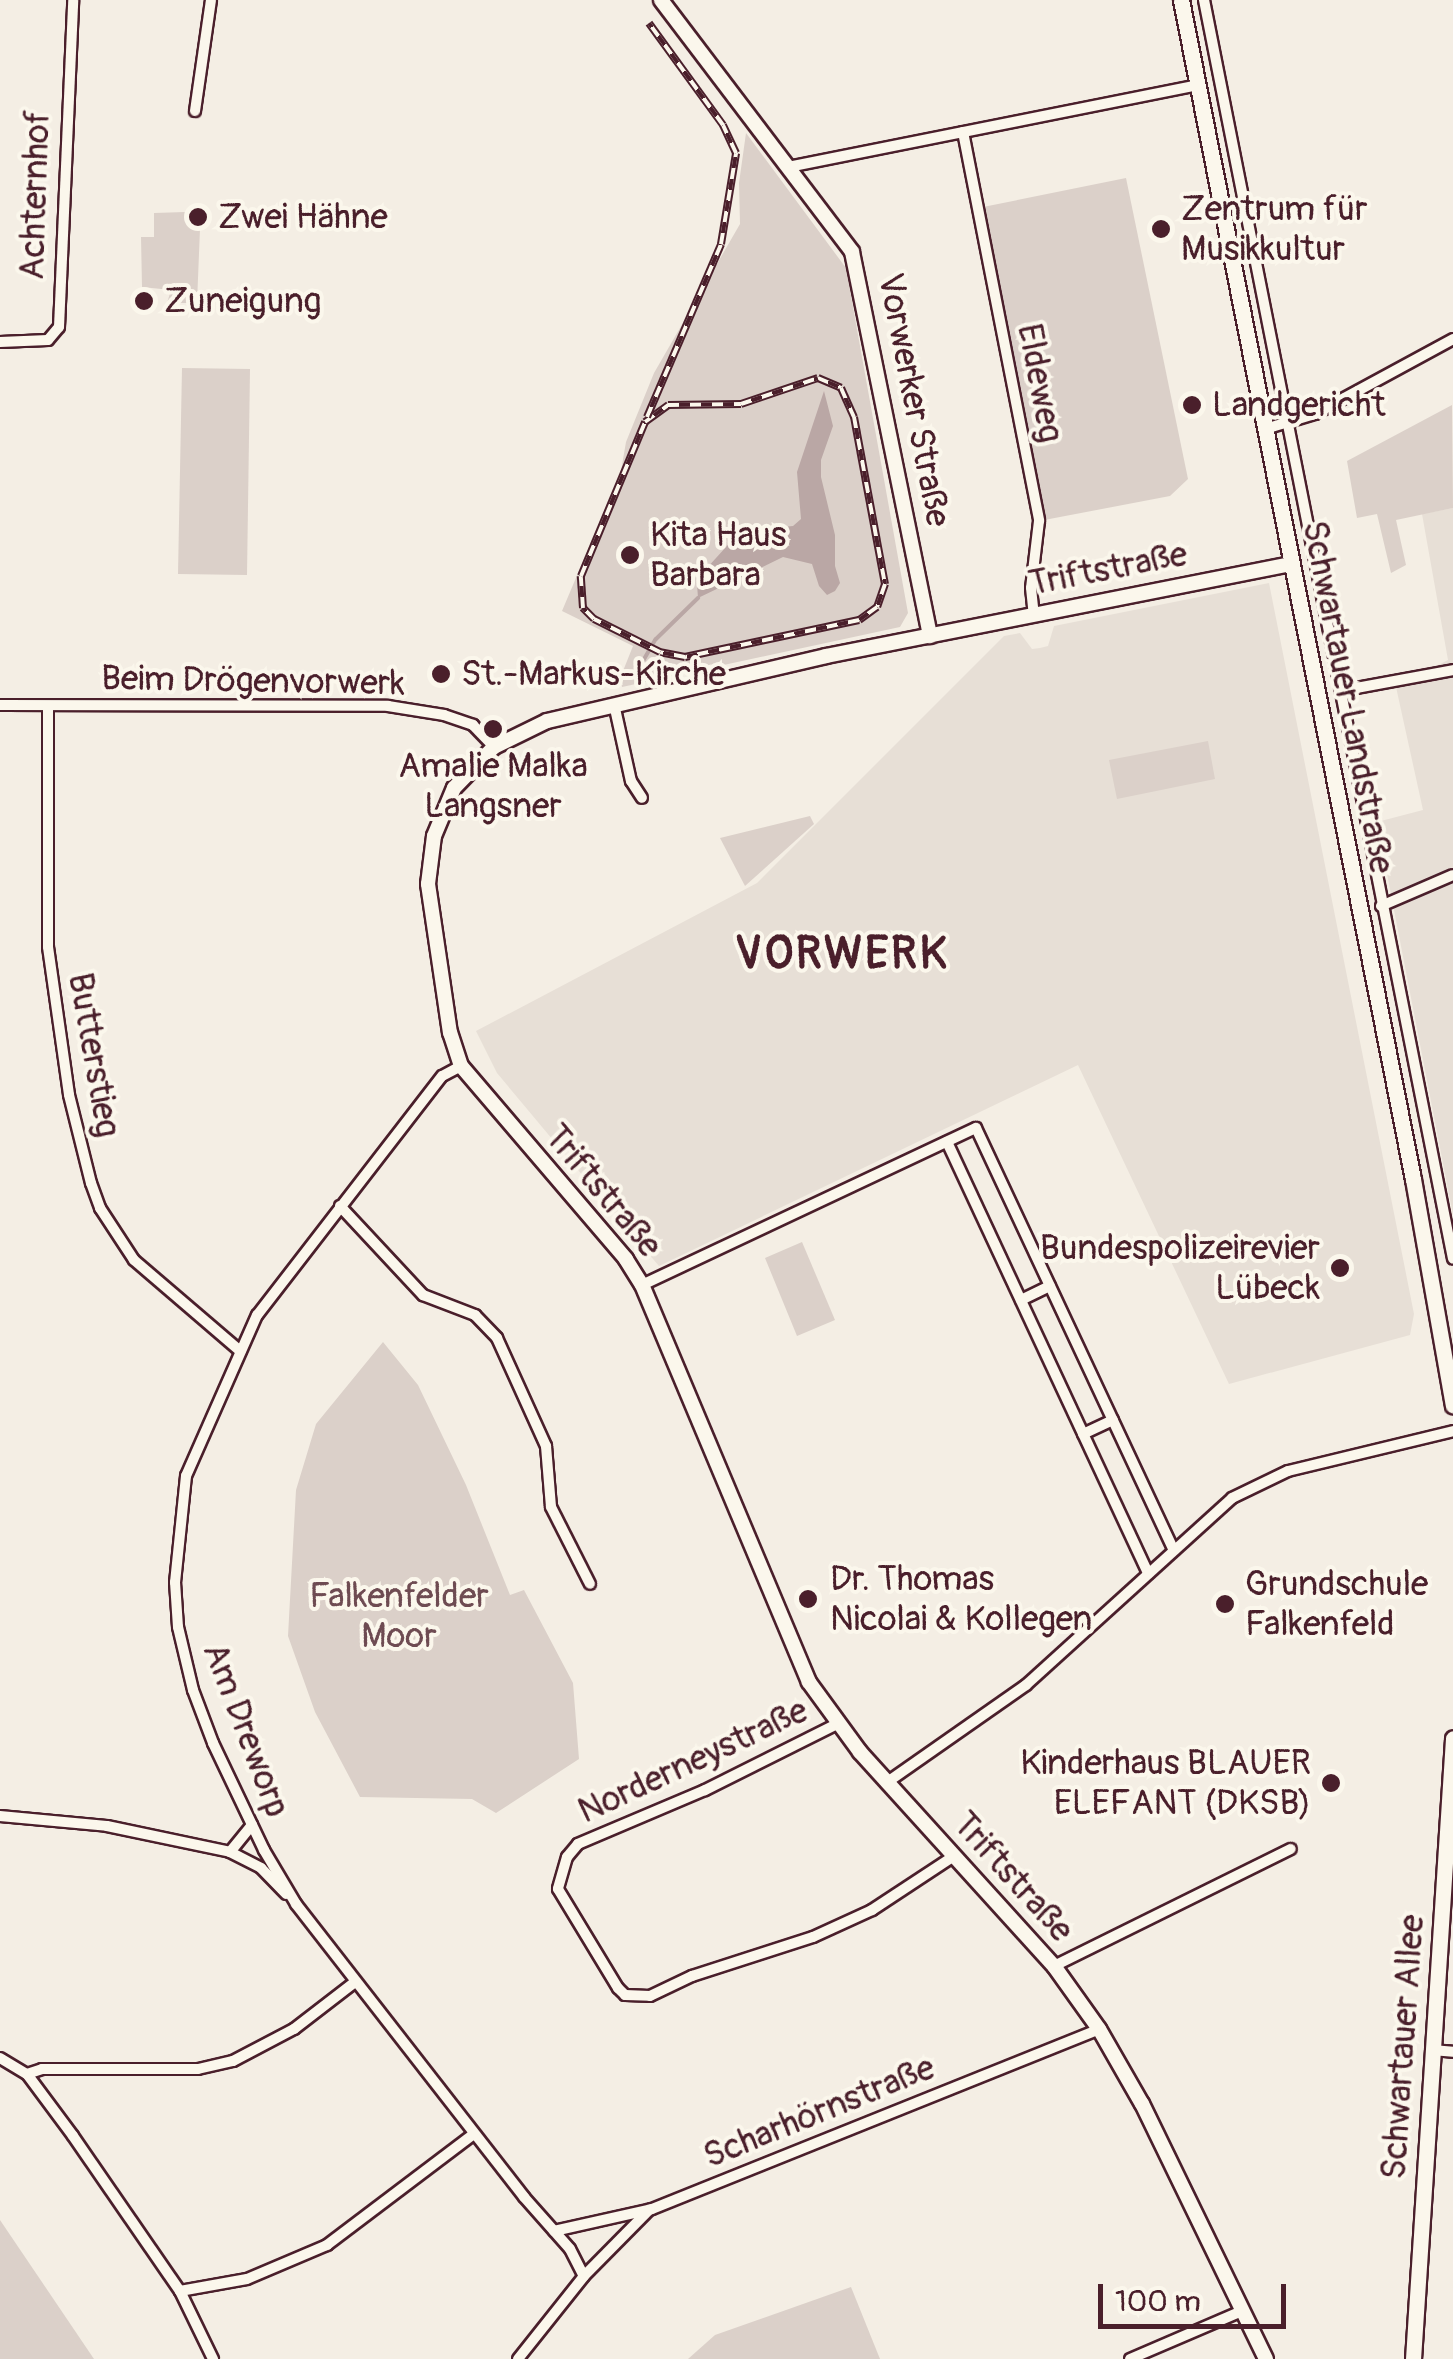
<!DOCTYPE html>
<html>
<head>
<meta charset="utf-8">
<style>
  body { margin:0 }
  #map { position:relative; width:1453px; height:2359px; overflow:hidden; background:#f4eee4; font-family:Pangolin,sans-serif }
  div>[style] { position:absolute }
  .built>* { inset:0; background:#e7dfd6 }
  .green>* { inset:0; background:#dbd0c9 }
  .water>* { inset:0; background:#baa7a5 }
  .stream>* { height:4px; margin:-2px; padding:0 2px; transform-origin:2px; border-radius:2px; background:#baa7a5 }
  .roads { filter:drop-shadow(2px 0 #4a1f2b) drop-shadow(-2px 0 #4a1f2b) drop-shadow(0 2px #4a1f2b) drop-shadow(0 -2px #4a1f2b) }
  .street>* { height:10px; margin:-5px; padding:0 5px; transform-origin:5px; border-radius:5px; background:#fbf7ec }
  .secondary>* { height:14px; margin:-7px; padding:0 7px; transform-origin:7px; border-radius:7px; background:#fbf7ec }
  .primary>* { height:15px; margin:-7.5px; padding:0 7.5px; transform-origin:7.5px; border-radius:7.5px; background:#fbf7ec }
  .rail>* { height:8px; margin-top:-4px; transform-origin:0; background:repeating-linear-gradient(90deg,#fbf7ec 0 11px,#4a1f2b 0 22px); box-sizing:border-box; border-block:2px solid #4a1f2b }
  .dots>* { width:28px; height:28px; translate:-50% -50%; box-sizing:border-box; border:5px solid #fbf7ec; border-radius:50% }
  span { translate:-50% -50%; white-space:nowrap; text-align:center; line-height:1.15; -webkit-text-stroke:8px #fbf7ec; paint-order:stroke }
  .street-label { font-size:35px; color:#4a1f2b }
  .poi-label { font-size:35px; color:#4a1f2b }
  .left { translate:0 -50%; text-align:left }
  .right { translate:-100% -50%; text-align:right }
  .park-label { font-size:35px; color:#6e4b52 }
  .district-label { font-size:45px; color:#4a1f2b; font-weight:700; letter-spacing:2.5px }
  .scale { position:absolute; left:1098px; top:2284px; width:188px; height:45px; box-sizing:border-box; border:5px solid #4a1f2b; border-top:0; padding-left:12px; font-size:30px; line-height:35px; white-space:nowrap; color:#4a1f2b; -webkit-text-stroke:8px #fbf7ec; paint-order:stroke }
</style>
</head>
<body>
<div id="map">
  <div class="built">
    <div style="clip-path:polygon(1453px 508px,1453px 1215px,1377px 822px,1423px 810px,1396px 687px,1448px 660px,1422px 514px)"></div>
    <div style="clip-path:polygon(1269px 583px,1414px 1314px,1410px 1335px,1229px 1384px,1078px 1065px,659px 1266px,636px 1239px,636px 1226px,628px 1215px,614px 1213px,497px 1073px,476px 1031px,757px 883px,1004px 636px,1020px 633px,1032px 649px,1040px 648px,1048px 646px,1054px 626px)"></div>
  </div>
  <div class="green">
    <div style="clip-path:polygon(746px 133px,846px 268px,908px 613px,900px 627px,622px 687px,621px 676px,633px 646px,562px 611px,621px 471px,626px 442px,654px 373px,740px 224px,739px 183px)"></div>
    <div style="clip-path:polygon(1126px 178px,1188px 479px,1170px 496px,1039px 521px,978px 208px)"></div>
    <div style="clip-path:polygon(185px 212px,200px 229px,197px 303px,167px 303px,171px 290px,142px 287px,141px 237px,154px 237px,154px 213px)"></div>
    <div style="clip-path:polygon(182px 368px,250px 369px,247px 575px,178px 574px)"></div>
    <div style="clip-path:polygon(1452px 405px,1453px 508px,1396px 520px,1406px 565px,1391px 573px,1377px 514px,1357px 518px,1347px 461px)"></div>
    <div style="clip-path:polygon(1208px 741px,1215px 779px,1117px 799px,1109px 760px)"></div>
    <div style="clip-path:polygon(810px 816px,814px 824px,745px 886px,720px 838px)"></div>
    <div style="clip-path:polygon(802px 1242px,835px 1320px,797px 1336px,765px 1258px)"></div>
    <div style="clip-path:polygon(383px 1342px,418px 1385px,466px 1485px,510px 1595px,524px 1590px,573px 1683px,579px 1759px,496px 1813px,472px 1799px,360px 1797px,315px 1712px,288px 1636px,296px 1490px,316px 1424px)"></div>
    <div style="clip-path:polygon(0 2220px,94px 2359px,0 2359px)"></div>
    <div style="clip-path:polygon(851px 2287px,880px 2359px,688px 2359px,715px 2335px)"></div>
  </div>
  <div class="water">
    <div style="clip-path:polygon(824px 391px,833px 426px,821px 460px,821px 477px,835px 535px,835px 566px,840px 583px,835px 591px,827px 595px,819px 586px,812px 564px,783px 557px,698px 598px,697px 584px,706px 569px,736px 536px,752px 530px,793px 526px,801px 519px,797px 472px)"></div>
  </div>
  <div class="stream">
    <div style="left:636px;top:673px;width:39px;rotate:-60deg"></div>
    <div style="left:656px;top:639px;width:59px;rotate:-44.3deg"></div>
  </div>
  <div class="roads">
    <div class="street">
      <div style="left:1204px;top:0;width:1283px;rotate:78.81deg"></div>
      <div style="left:195px;top:111px;width:112px;rotate:-81.8deg"></div>
      <div style="left:963px;top:132px;width:396px;rotate:78.9deg"></div>
      <div style="left:1039px;top:521px;width:67px;rotate:96.8deg"></div>
      <div style="left:1031px;top:588px;width:27px;rotate:84deg"></div>
      <div style="left:788px;top:167px;width:418px;rotate:-11.3deg"></div>
      <div style="left:0;top:342px;width:48px;rotate:-2.4deg"></div>
      <div style="left:48px;top:340px;width:17px;rotate:-50deg"></div>
      <div style="left:59px;top:327px;width:327px;rotate:-87.5deg"></div>
      <div style="left:1265px;top:429px;width:52px;rotate:-16.7deg"></div>
      <div style="left:1315px;top:414px;width:157px;rotate:-28.5deg"></div>
      <div style="left:1340px;top:691px;width:115px;rotate:-10.5deg"></div>
      <div style="left:614px;top:704px;width:79px;rotate:77.6deg"></div>
      <div style="left:631px;top:781px;width:20px;rotate:57deg"></div>
      <div style="left:0;top:705px;width:388px;rotate:0.1deg"></div>
      <div style="left:388px;top:706px;width:57px;rotate:9.1deg"></div>
      <div style="left:444px;top:715px;width:31px;rotate:19deg"></div>
      <div style="left:473px;top:725px;width:30px;rotate:46deg"></div>
      <div style="left:48px;top:706px;width:241px;rotate:90deg"></div>
      <div style="left:48px;top:947px;width:149px;rotate:81.9deg"></div>
      <div style="left:69px;top:1095px;width:91px;rotate:76deg"></div>
      <div style="left:91px;top:1183px;width:27px;rotate:70deg"></div>
      <div style="left:100px;top:1208px;width:62px;rotate:56.8deg"></div>
      <div style="left:134px;top:1260px;width:140px;rotate:40.6deg"></div>
      <div style="left:1381px;top:906px;width:78px;rotate:-23.3deg"></div>
      <div style="left:461px;top:1066px;width:21px;rotate:152deg"></div>
      <div style="left:442px;top:1076px;width:302px;rotate:127.7deg"></div>
      <div style="left:257px;top:1315px;width:176px;rotate:113.8deg"></div>
      <div style="left:186px;top:1476px;width:107px;rotate:95.9deg"></div>
      <div style="left:175px;top:1582px;width:45px;rotate:86.2deg"></div>
      <div style="left:178px;top:1627px;width:65px;rotate:76.6deg"></div>
      <div style="left:193px;top:1690px;width:57px;rotate:69.3deg"></div>
      <div style="left:213px;top:1743px;width:119px;rotate:64.5deg"></div>
      <div style="left:264px;top:1850px;width:63px;rotate:59.3deg"></div>
      <div style="left:296px;top:1904px;width:371px;rotate:52.1deg"></div>
      <div style="left:524px;top:2197px;width:69px;rotate:48.5deg"></div>
      <div style="left:570px;top:2249px;width:30px;rotate:63deg"></div>
      <div style="left:947px;top:1142px;width:476px;rotate:65deg"></div>
      <div style="left:340px;top:1206px;width:122px;rotate:47deg"></div>
      <div style="left:423px;top:1295px;width:56px;rotate:21deg"></div>
      <div style="left:475px;top:1315px;width:32px;rotate:46deg"></div>
      <div style="left:497px;top:1338px;width:119px;rotate:65.6deg"></div>
      <div style="left:546px;top:1446px;width:61px;rotate:85.3deg"></div>
      <div style="left:551px;top:1507px;width:86px;rotate:63.1deg"></div>
      <div style="left:642px;top:1285px;width:369px;rotate:-25.2deg"></div>
      <div style="left:976px;top:1128px;width:465px;rotate:64.9deg"></div>
      <div style="left:1021px;top:1300px;width:32px;rotate:-26deg"></div>
      <div style="left:1083px;top:1434px;width:33px;rotate:-25deg"></div>
      <div style="left:837px;top:1724px;width:148px;rotate:153.4deg"></div>
      <div style="left:705px;top:1790px;width:138px;rotate:157deg"></div>
      <div style="left:578px;top:1844px;width:17px;rotate:130deg"></div>
      <div style="left:567px;top:1857px;width:33px;rotate:106deg"></div>
      <div style="left:558px;top:1889px;width:116px;rotate:58.8deg"></div>
      <div style="left:618px;top:1988px;width:10px;rotate:45deg"></div>
      <div style="left:625px;top:1995px;width:25px;rotate:2deg"></div>
      <div style="left:650px;top:1996px;width:47px;rotate:-25.5deg"></div>
      <div style="left:692px;top:1976px;width:127px;rotate:-17.9deg"></div>
      <div style="left:813px;top:1937px;width:65px;rotate:-24.6deg"></div>
      <div style="left:872px;top:1910px;width:98px;rotate:-33.4deg"></div>
      <div style="left:886px;top:1783px;width:171px;rotate:-35deg"></div>
      <div style="left:1026px;top:1685px;width:278px;rotate:-42.2deg"></div>
      <div style="left:1232px;top:1498px;width:62px;rotate:-25.7deg"></div>
      <div style="left:1288px;top:1471px;width:170px;rotate:-13.6deg"></div>
      <div style="left:0;top:1816px;width:107px;rotate:5.3deg"></div>
      <div style="left:107px;top:1826px;width:126px;rotate:11.9deg"></div>
      <div style="left:230px;top:1852px;width:35px;rotate:27deg"></div>
      <div style="left:261px;top:1868px;width:36px;rotate:46deg"></div>
      <div style="left:230px;top:1852px;width:35px;rotate:-51deg"></div>
      <div style="left:1054px;top:1966px;width:264px;rotate:-26.3deg"></div>
      <div style="left:1432px;top:2050px;width:21px;rotate:5deg"></div>
      <div style="left:0;top:2058px;width:31px;rotate:31deg"></div>
      <div style="left:27px;top:2074px;width:77px;rotate:53.4deg"></div>
      <div style="left:73px;top:2136px;width:188px;rotate:55.4deg"></div>
      <div style="left:180px;top:2291px;width:76px;rotate:64.1deg"></div>
      <div style="left:27px;top:2074px;width:16px;rotate:-18deg"></div>
      <div style="left:42px;top:2069px;width:156px"></div>
      <div style="left:198px;top:2069px;width:36px;rotate:-13deg"></div>
      <div style="left:233px;top:2061px;width:69px;rotate:-27.7deg"></div>
      <div style="left:294px;top:2029px;width:77px;rotate:-37.6deg"></div>
      <div style="left:554px;top:2231px;width:100px;rotate:-12.7deg"></div>
      <div style="left:652px;top:2209px;width:482px;rotate:-21.9deg"></div>
      <div style="left:180px;top:2291px;width:68px;rotate:-10.2deg"></div>
      <div style="left:247px;top:2279px;width:87px;rotate:-23deg"></div>
      <div style="left:327px;top:2245px;width:184px;rotate:-37.1deg"></div>
      <div style="left:518px;top:2359px;width:106px;rotate:-51.5deg"></div>
      <div style="left:584px;top:2276px;width:93px;rotate:-45.4deg"></div>
      <div style="left:1130px;top:2359px;width:122px;rotate:-23.2deg"></div>
    </div>
    <div class="secondary">
      <div style="left:661px;top:0;width:316px;rotate:52.8deg"></div>
      <div style="left:852px;top:252px;width:392px;rotate:78.5deg"></div>
      <div style="left:1266px;top:2359px;width:284px;rotate:-115.9deg"></div>
      <div style="left:1142px;top:2104px;width:86px;rotate:-119.8deg"></div>
      <div style="left:1099px;top:2029px;width:77px;rotate:-125.5deg"></div>
      <div style="left:1054px;top:1966px;width:289px;rotate:-132.2deg"></div>
      <div style="left:860px;top:1752px;width:87px;rotate:-126.1deg"></div>
      <div style="left:809px;top:1682px;width:431px;rotate:-112.8deg"></div>
      <div style="left:642px;top:1285px;width:31px;rotate:-122deg"></div>
      <div style="left:626px;top:1259px;width:254px;rotate:-130.5deg"></div>
      <div style="left:461px;top:1066px;width:35px;rotate:-108deg"></div>
      <div style="left:450px;top:1033px;width:151px;rotate:-98.4deg"></div>
      <div style="left:428px;top:884px;width:48px;rotate:-82.9deg"></div>
      <div style="left:434px;top:836px;width:52px;rotate:-67.4deg"></div>
      <div style="left:454px;top:788px;width:57px;rotate:-45.7deg"></div>
      <div style="left:494px;top:747px;width:59px;rotate:-26.1deg"></div>
      <div style="left:547px;top:721px;width:286px;rotate:-13.1deg"></div>
      <div style="left:826px;top:656px;width:474px;rotate:-11.2deg"></div>
    </div>
    <div class="primary">
      <div style="left:1181px;top:0;width:1202px;rotate:78.87deg"></div>
      <div style="left:1413px;top:1179px;width:230px;rotate:80deg"></div>
      <div style="left:1413px;top:2359px;width:622px;rotate:-86.31deg"></div>
    </div>
  </div>
  <div class="rail">
    <div style="left:818px;top:378px;width:25px;rotate:23deg"></div>
    <div style="left:841px;top:388px;width:32px;rotate:66deg"></div>
    <div style="left:854px;top:417px;width:170px;rotate:79.5deg"></div>
    <div style="left:885px;top:584px;width:24px;rotate:109deg"></div>
    <div style="left:877px;top:607px;width:22px;rotate:144deg"></div>
    <div style="left:859px;top:620px;width:178px;rotate:168deg"></div>
    <div style="left:685px;top:657px;width:25px;rotate:-169deg"></div>
    <div style="left:660px;top:652px;width:74px;rotate:-153.4deg"></div>
    <div style="left:594px;top:619px;width:16px;rotate:-135deg"></div>
    <div style="left:583px;top:608px;width:32px;rotate:-94deg"></div>
    <div style="left:581px;top:576px;width:167px;rotate:-67.4deg"></div>
    <div style="left:645px;top:422px;width:29px;rotate:-36deg"></div>
    <div style="left:668px;top:405px;width:73px;rotate:-0.8deg"></div>
    <div style="left:741px;top:404px;width:81px;rotate:-18.7deg"></div>
    <div style="left:647px;top:417px;width:188px;rotate:-66.8deg"></div>
    <div style="left:721px;top:244px;width:92px;rotate:-80.6deg"></div>
    <div style="left:736px;top:153px;width:31px;rotate:-115deg"></div>
    <div style="left:723px;top:125px;width:126px;rotate:-126deg"></div>
  </div>
  <div class="dots">
    <div style="left:198px;top:217px;background:#4a1f2b"></div>
    <div style="left:1161px;top:229px;background:#4a1f2b"></div>
    <div style="left:144px;top:301px;background:#4a1f2b"></div>
    <div style="left:1192px;top:405px;background:#4a1f2b"></div>
    <div style="left:630px;top:555px;background:#4a1f2b"></div>
    <div style="left:441px;top:674px;background:#4a1f2b"></div>
    <div style="left:493px;top:729px;background:#4a1f2b"></div>
    <div style="left:1340px;top:1268px;background:#4a1f2b"></div>
    <div style="left:808px;top:1599px;background:#4a1f2b"></div>
    <div style="left:1225px;top:1604px;background:#4a1f2b"></div>
    <div style="left:1331px;top:1783px;background:#4a1f2b"></div>
  </div>
  <div class="street-label">
    <span style="left:35px;top:195px;rotate:-88deg">Achternhof</span>
    <span style="left:1040px;top:383px;rotate:79deg">Eldeweg</span>
    <span style="left:914px;top:400px;rotate:79deg">Vorwerker Straße</span>
    <span style="left:1108px;top:569px;rotate:-11deg">Triftstraße</span>
    <span style="left:253px;top:681px;rotate:1deg">Beim Drögenvorwerk</span>
    <span style="left:1348px;top:697px;rotate:79deg">Schwartauer Landstraße</span>
    <span style="left:94px;top:1055px;rotate:80deg">Butterstieg</span>
    <span style="left:603px;top:1191px;rotate:50deg">Triftstraße</span>
    <span style="left:246px;top:1730px;rotate:69deg">Am Dreworp</span>
    <span style="left:693px;top:1761px;rotate:-25deg">Norderneystraße</span>
    <span style="left:1013px;top:1877px;rotate:48deg">Triftstraße</span>
    <span style="left:1403px;top:2047px;rotate:-86deg">Schwartauer Allee</span>
    <span style="left:819px;top:2112px;rotate:-22deg">Scharhörnstraße</span>
  </div>
  <div class="poi-label">
    <span class="left" style="left:1181px;top:229px">Zentrum für<br>Musikkultur</span>
    <span class="left" style="left:218px;top:217px">Zwei Hähne</span>
    <span class="left" style="left:164px;top:301px">Zuneigung</span>
    <span class="left" style="left:1212px;top:405px">Landgericht</span>
    <span class="left" style="left:650px;top:555px">Kita Haus<br>Barbara</span>
    <span class="left" style="left:461px;top:674px">St.-Markus-Kirche</span>
    <span style="left:493px;top:786px">Amalie Malka<br>Langsner</span>
    <span class="right" style="left:1320px;top:1268px">Bundespolizeirevier<br>Lübeck</span>
    <span class="left" style="left:830px;top:1599px">Dr. Thomas<br>Nicolai &amp; Kollegen</span>
    <span class="left" style="left:1245px;top:1604px">Grundschule<br>Falkenfeld</span>
    <span class="right" style="left:1311px;top:1783px">Kinderhaus BLAUER<br>ELEFANT (DKSB)</span>
  </div>
  <div class="park-label">
    <span style="left:399px;top:1616px">Falkenfelder<br>Moor</span>
  </div>
  <div class="district-label">
    <span style="left:842px;top:955px">VORWERK</span>
  </div>
  <div class="scale">100 m</div>
</div>
</body>
</html>
